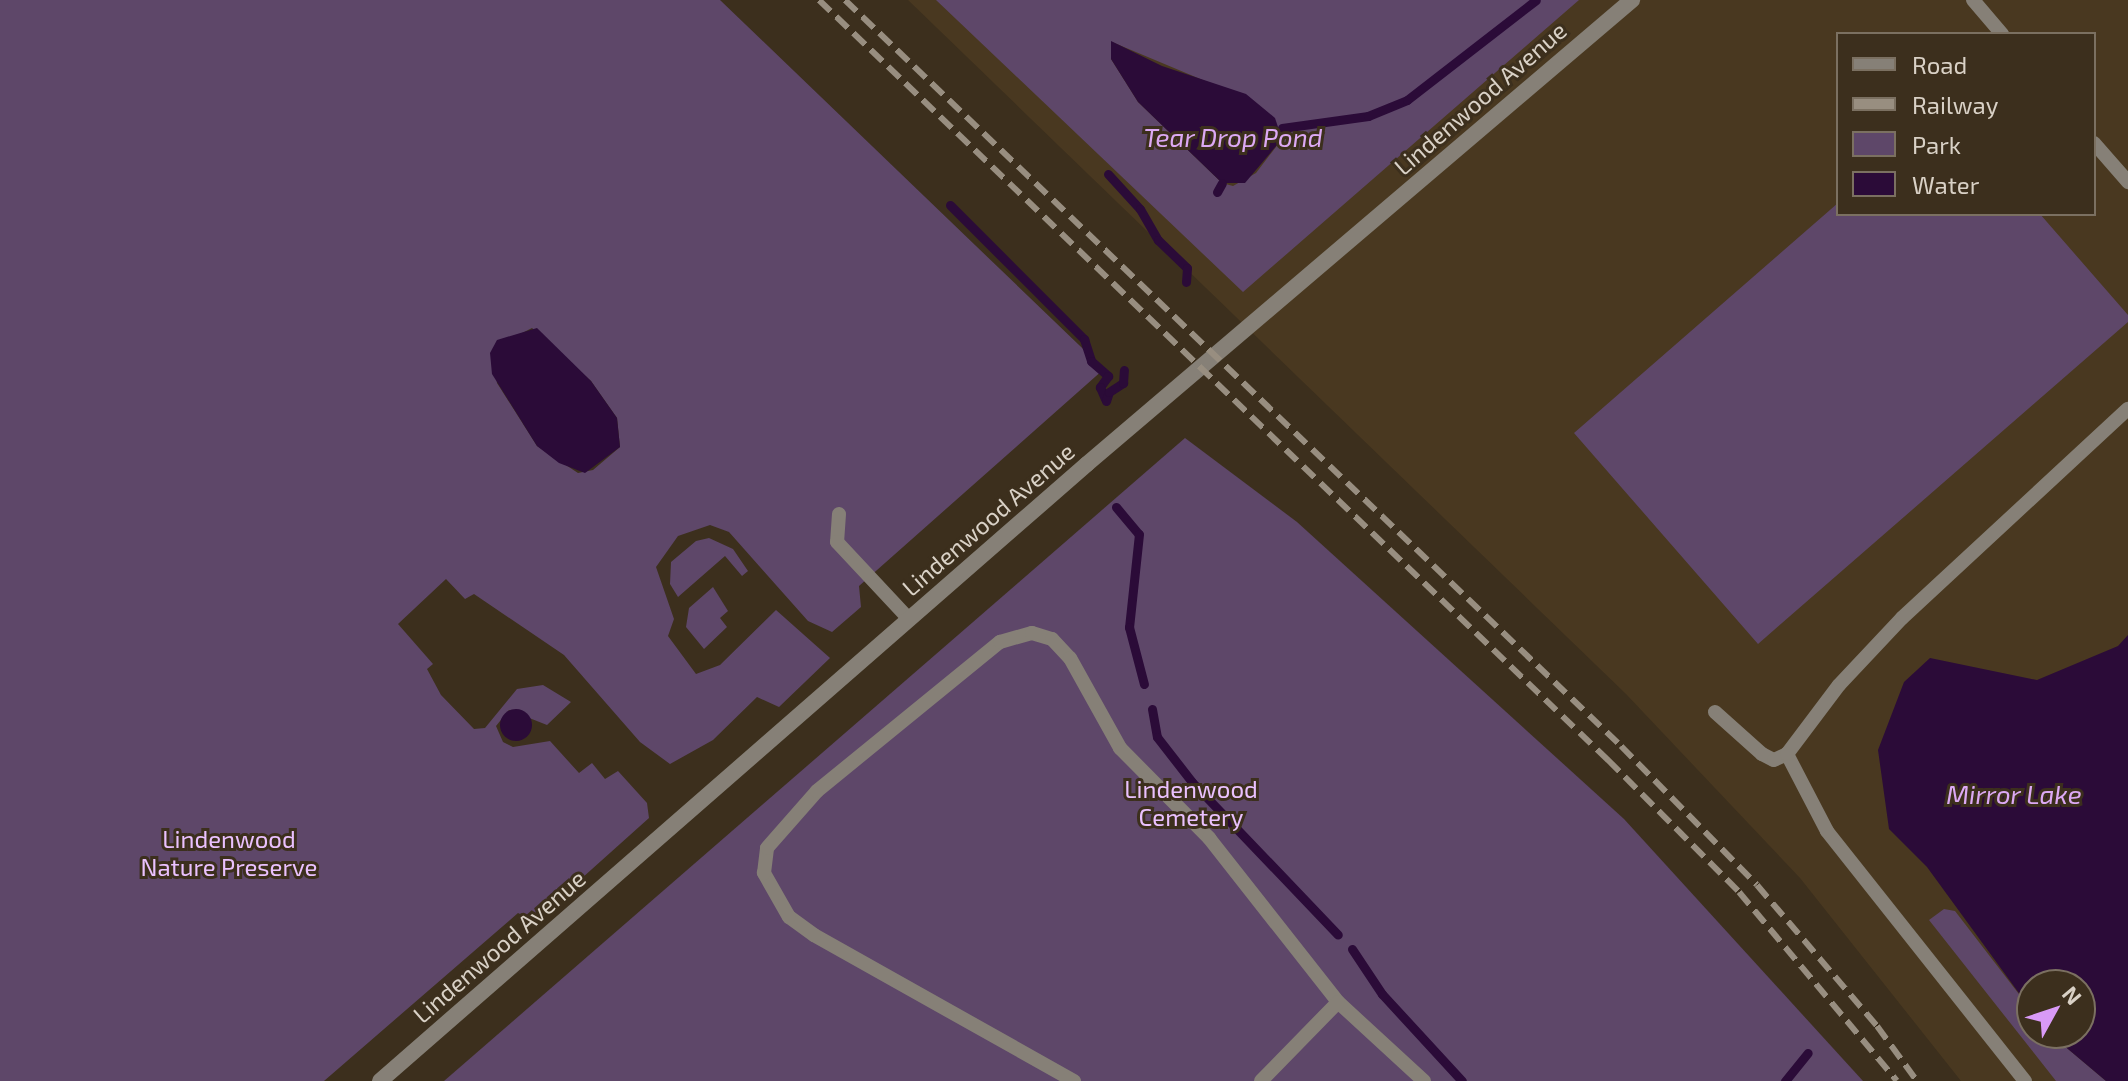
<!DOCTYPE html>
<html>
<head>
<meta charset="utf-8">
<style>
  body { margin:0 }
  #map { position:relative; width:2128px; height:1081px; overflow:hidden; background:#3c2f1d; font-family:"Exo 2",sans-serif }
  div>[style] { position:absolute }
  .built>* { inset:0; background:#493820 }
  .green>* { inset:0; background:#5e4769 }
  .water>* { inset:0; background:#2b0b38 }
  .round { border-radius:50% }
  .stream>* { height:9px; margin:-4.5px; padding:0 4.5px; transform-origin:4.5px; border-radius:4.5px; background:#2b0b38 }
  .service>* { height:14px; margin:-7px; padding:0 7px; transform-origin:7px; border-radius:7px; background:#868077 }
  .tertiary>* { height:16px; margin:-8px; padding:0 8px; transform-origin:8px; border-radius:8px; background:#868077 }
  .rail>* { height:6px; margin-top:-3px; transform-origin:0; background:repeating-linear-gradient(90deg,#988e80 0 16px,transparent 0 24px) }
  span { translate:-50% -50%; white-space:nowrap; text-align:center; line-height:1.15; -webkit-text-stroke:6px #3c2f1d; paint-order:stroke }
  .street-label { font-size:24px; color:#d9d1c6 }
  .park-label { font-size:24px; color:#eac1fe }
  .water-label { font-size:26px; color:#dca9f4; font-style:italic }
  .legend { position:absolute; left:1836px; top:32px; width:260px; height:184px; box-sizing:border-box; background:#3c2f1d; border:2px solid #7b7061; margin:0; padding:10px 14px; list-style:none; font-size:24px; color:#d9d1c6 }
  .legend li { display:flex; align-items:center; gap:16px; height:40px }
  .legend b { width:40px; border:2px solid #7b7061 }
  .north { position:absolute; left:2016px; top:969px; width:80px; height:80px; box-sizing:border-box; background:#3c2f1d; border:2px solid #7b7061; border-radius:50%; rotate:50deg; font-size:22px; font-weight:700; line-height:32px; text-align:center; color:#d9d1c6 }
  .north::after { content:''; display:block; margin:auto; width:28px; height:36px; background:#d99af7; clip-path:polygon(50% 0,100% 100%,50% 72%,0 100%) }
</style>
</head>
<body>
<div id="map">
  <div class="built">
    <div style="clip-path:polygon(evenodd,908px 0,2128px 0,2128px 1081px,1961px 1081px,1800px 878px,1626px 694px,908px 0,1838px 34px,2094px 34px,2094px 214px,1838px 214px,1838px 34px,908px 0,2032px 985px,2080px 985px,2080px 1033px,2032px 1033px,2032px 985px)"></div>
  </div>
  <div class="green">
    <div style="clip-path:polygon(evenodd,0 0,720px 0,1104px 369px,859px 586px,861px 607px,832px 632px,808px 621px,729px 532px,710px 525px,678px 536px,656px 567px,674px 619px,668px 636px,696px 674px,720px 665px,776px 610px,830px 658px,779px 707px,757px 697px,713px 740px,670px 764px,640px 742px,564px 655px,474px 594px,465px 599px,446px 579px,398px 624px,433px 664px,427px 669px,441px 695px,474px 729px,485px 728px,517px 689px,543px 685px,571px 702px,547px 725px,509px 710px,496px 726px,503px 742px,513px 747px,550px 741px,579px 773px,592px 763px,605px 779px,618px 771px,647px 803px,649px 818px,534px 921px,518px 913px,324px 1081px,0 1081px,0 0,532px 328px,591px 381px,617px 418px,620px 447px,593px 470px,578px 473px,537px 446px,497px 383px,493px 348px,532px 328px)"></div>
    <div style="clip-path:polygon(evenodd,936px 0,1579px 0,1243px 292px,936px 0,1112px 42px,1217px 86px,1282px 139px,1256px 173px,1233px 186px,1222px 183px,1138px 102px,1111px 59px,1112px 42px)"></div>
    <div style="clip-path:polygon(1838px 203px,1838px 214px,2040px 214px,2128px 315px,2128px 322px,1758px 644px,1574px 433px)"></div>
    <div style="clip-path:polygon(1185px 438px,1297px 522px,1624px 819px,1863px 1081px,444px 1081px)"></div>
    <div style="clip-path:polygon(709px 538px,733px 549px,748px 571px,742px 576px,725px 556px,678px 597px,670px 584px,671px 562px,696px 541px)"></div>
    <div style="clip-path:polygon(713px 587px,728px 611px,720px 618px,727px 627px,704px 649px,686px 627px,689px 608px)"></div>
    <div style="clip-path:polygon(1944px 909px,1955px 911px,2032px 1011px,2032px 1033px,2049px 1033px,2106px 1081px,2056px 1081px,1929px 920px)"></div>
  </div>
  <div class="water">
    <div style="clip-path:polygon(1111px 41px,1162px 66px,1246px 94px,1275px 118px,1282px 139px,1245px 183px,1222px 183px,1138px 102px,1111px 59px)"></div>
    <div style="clip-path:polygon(537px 328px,591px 381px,617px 418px,620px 447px,585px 473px,559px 463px,537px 446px,492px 374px,490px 353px,497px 340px)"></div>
    <div style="clip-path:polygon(2128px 635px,2128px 1081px,2106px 1081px,2049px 1033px,2080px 1033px,2080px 985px,2032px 985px,2032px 1011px,1927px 867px,1889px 829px,1878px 750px,1904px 682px,1930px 658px,2037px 680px,2118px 646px)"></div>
    <div class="round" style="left:500px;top:709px;width:32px;height:32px"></div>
  </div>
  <div class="stream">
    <div style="left:1282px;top:128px;width:87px;rotate:-7.9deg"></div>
    <div style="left:1368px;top:116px;width:42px;rotate:-22.3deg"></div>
    <div style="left:1407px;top:100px;width:163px;rotate:-37.8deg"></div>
    <div style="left:1108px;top:174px;width:47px;rotate:47.6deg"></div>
    <div style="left:1140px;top:209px;width:36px;rotate:60deg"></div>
    <div style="left:1158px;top:240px;width:40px;rotate:44deg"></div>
    <div style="left:1187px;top:268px;width:14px;rotate:94deg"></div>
    <div style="left:1217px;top:192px;width:10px;rotate:-61deg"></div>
    <div style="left:950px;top:205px;width:190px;rotate:45deg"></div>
    <div style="left:1084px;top:339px;width:23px;rotate:72deg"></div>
    <div style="left:1091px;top:361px;width:23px;rotate:41deg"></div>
    <div style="left:1108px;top:376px;width:14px;rotate:126deg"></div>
    <div style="left:1100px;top:387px;width:13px;rotate:67deg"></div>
    <div style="left:1106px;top:401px;width:9px;rotate:-72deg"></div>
    <div style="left:1109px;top:392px;width:17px;rotate:-33deg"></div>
    <div style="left:1123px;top:383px;width:13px;rotate:-86deg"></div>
    <div style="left:1116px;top:507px;width:35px;rotate:50deg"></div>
    <div style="left:1139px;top:534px;width:94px;rotate:96.1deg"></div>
    <div style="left:1129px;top:627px;width:59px;rotate:75.3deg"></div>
    <div style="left:1152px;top:709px;width:28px;rotate:80deg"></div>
    <div style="left:1157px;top:737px;width:57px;rotate:52.1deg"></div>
    <div style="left:1192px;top:782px;width:211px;rotate:46.3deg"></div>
    <div style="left:1352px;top:949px;width:54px;rotate:56.3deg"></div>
    <div style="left:1382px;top:994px;width:118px;rotate:47.4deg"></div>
    <div style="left:1785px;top:1081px;width:36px;rotate:-51deg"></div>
  </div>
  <div class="service">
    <div style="left:1973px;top:0;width:45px;rotate:49.5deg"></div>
    <div style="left:2094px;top:143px;width:52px;rotate:48.9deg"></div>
    <div style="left:839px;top:514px;width:28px;rotate:94deg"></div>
    <div style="left:837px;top:542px;width:105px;rotate:46.9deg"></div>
    <div style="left:1715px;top:712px;width:63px;rotate:41.8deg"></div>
    <div style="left:1762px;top:754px;width:13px;rotate:27deg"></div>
    <div style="left:1774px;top:760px;width:14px;rotate:-25deg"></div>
    <div style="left:1074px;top:1081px;width:298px;rotate:-150.7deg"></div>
    <div style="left:814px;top:935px;width:31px;rotate:-144deg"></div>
    <div style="left:789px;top:917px;width:51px;rotate:-119.6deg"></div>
    <div style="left:764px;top:873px;width:25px;rotate:-83deg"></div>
    <div style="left:767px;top:848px;width:76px;rotate:-48.7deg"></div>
    <div style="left:817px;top:791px;width:236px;rotate:-39.2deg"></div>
    <div style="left:1000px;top:642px;width:33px;rotate:-16deg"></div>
    <div style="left:1032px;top:633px;width:21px;rotate:17deg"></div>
    <div style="left:1052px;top:639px;width:26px;rotate:47deg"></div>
    <div style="left:1070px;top:658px;width:103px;rotate:60.9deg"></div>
    <div style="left:1120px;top:748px;width:127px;rotate:45.3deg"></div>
    <div style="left:1209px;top:838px;width:209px;rotate:51.8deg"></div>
    <div style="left:1338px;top:1002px;width:117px;rotate:42.6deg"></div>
    <div style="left:1261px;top:1081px;width:110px;rotate:-45.7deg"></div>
    <div style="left:2025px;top:1081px;width:319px;rotate:-128.4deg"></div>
    <div style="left:1827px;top:831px;width:87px;rotate:-117.5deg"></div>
    <div style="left:1787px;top:754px;width:86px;rotate:-53deg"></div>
    <div style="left:1839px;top:685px;width:92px;rotate:-46.8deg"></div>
    <div style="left:1902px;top:618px;width:308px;rotate:-42.8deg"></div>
  </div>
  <div class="tertiary">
    <div style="left:380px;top:1081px;width:938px;rotate:-41.11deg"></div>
    <div style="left:1087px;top:464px;width:716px;rotate:-40.41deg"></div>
  </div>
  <div class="rail">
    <div style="left:819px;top:0;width:1096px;rotate:43.93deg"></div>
    <div style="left:1608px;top:760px;width:186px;rotate:45.2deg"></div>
    <div style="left:1739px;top:892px;width:246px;rotate:50.1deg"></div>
    <div style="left:845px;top:0;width:1076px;rotate:43.87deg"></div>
    <div style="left:1621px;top:746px;width:194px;rotate:45.6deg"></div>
    <div style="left:1757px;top:885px;width:185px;rotate:49.6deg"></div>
    <div style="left:1877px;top:1026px;width:68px;rotate:54deg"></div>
  </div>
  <div class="street-label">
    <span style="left:1480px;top:98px;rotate:-41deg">Lindenwood Avenue</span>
    <span style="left:988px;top:519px;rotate:-41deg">Lindenwood Avenue</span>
    <span style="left:499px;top:946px;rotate:-41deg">Lindenwood Avenue</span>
  </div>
  <div class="park-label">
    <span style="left:1191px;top:803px">Lindenwood<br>Cemetery</span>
    <span style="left:229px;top:853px">Lindenwood<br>Nature Preserve</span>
  </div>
  <div class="water-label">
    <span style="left:1233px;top:137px">Tear Drop Pond</span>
    <span style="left:2014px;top:794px">Mirror Lake</span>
  </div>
  <ul class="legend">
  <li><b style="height:10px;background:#868077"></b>Road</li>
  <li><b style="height:10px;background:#988e80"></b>Railway</li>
  <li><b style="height:22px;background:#5e4769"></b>Park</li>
  <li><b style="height:22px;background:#2b0b38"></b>Water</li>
  </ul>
  <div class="north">N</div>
</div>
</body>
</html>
